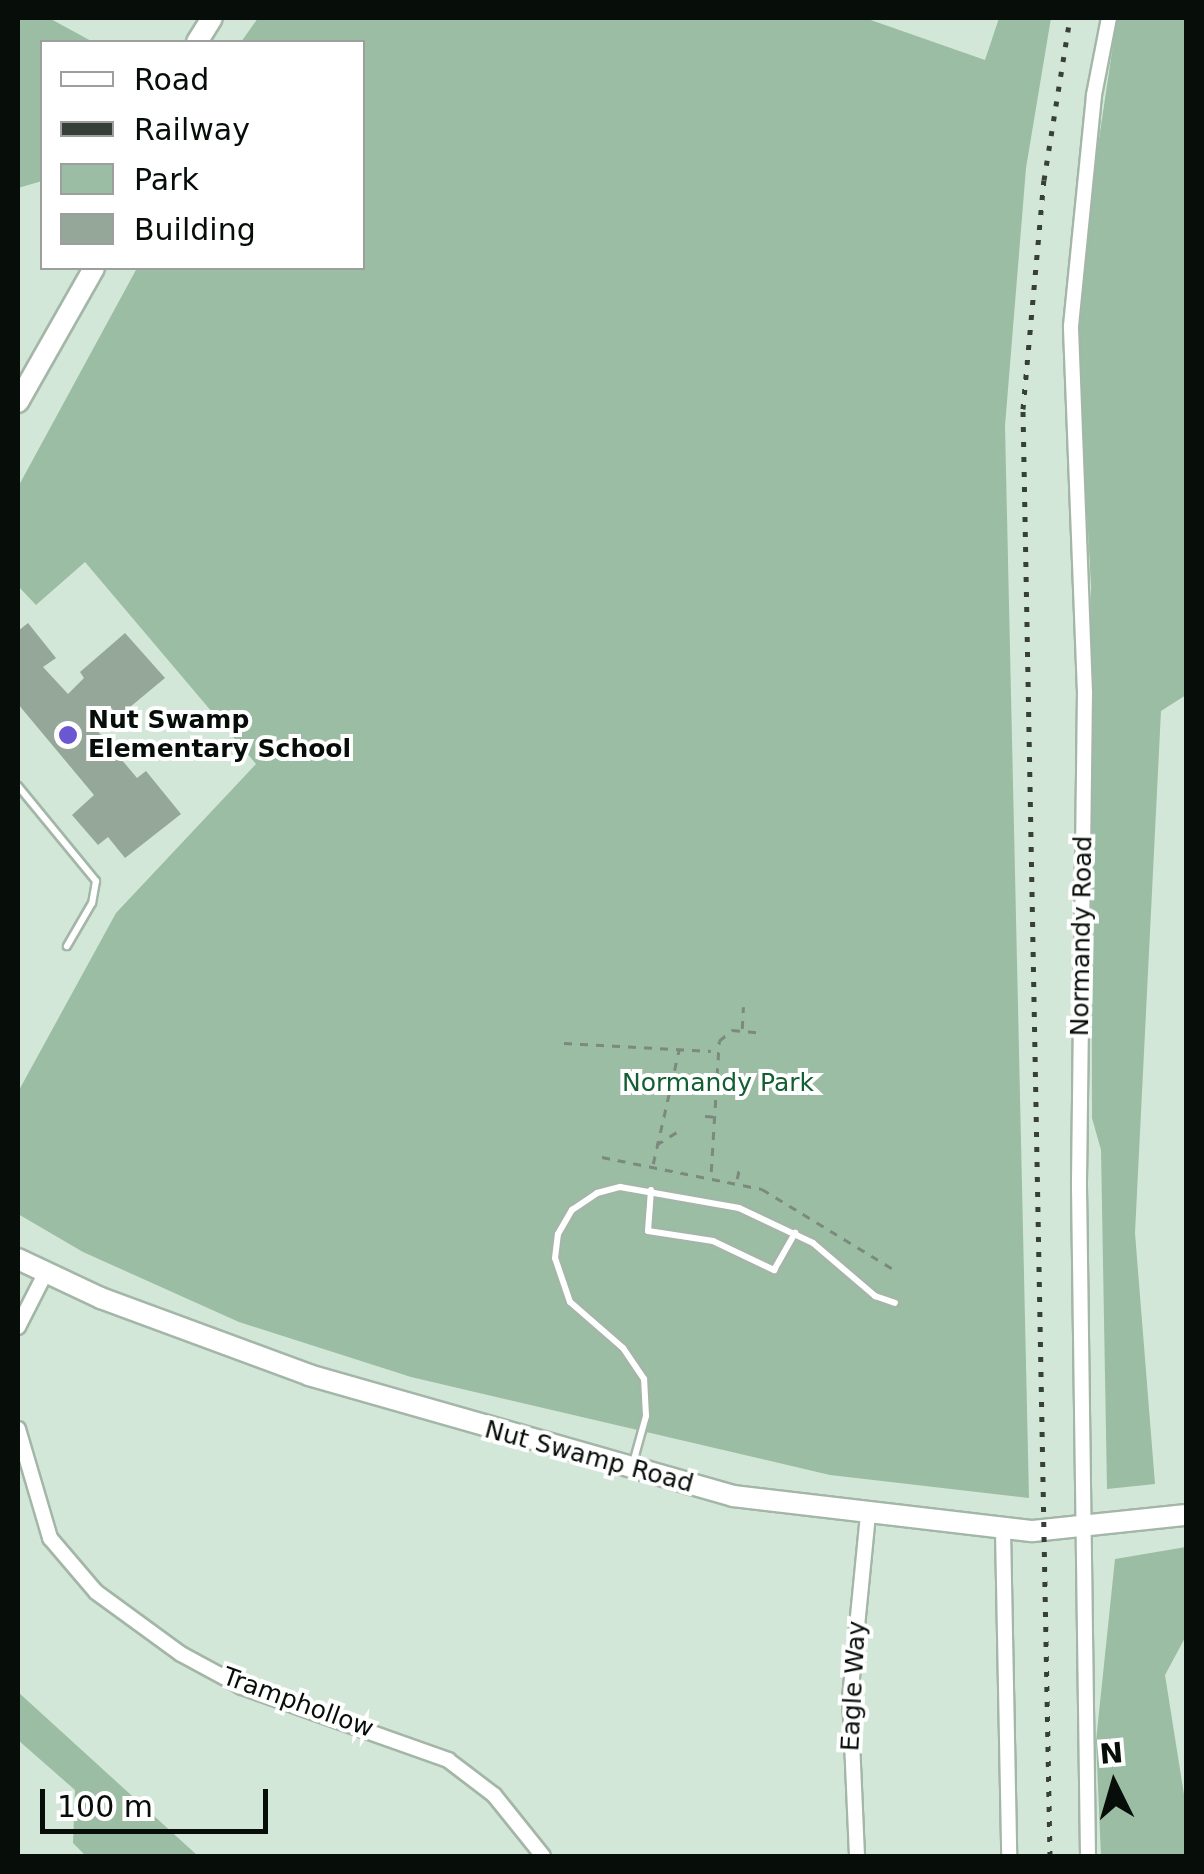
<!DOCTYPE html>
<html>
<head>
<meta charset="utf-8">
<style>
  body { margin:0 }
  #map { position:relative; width:1204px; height:1874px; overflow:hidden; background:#d3e7d8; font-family:"DejaVu Sans",sans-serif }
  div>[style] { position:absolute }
  .green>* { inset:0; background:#9abda3 }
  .building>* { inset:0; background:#94a799 }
  .path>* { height:2.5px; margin-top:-1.25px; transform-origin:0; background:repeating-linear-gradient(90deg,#7b897e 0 8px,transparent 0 16px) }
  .roads { filter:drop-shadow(2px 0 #a3b6a8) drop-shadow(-2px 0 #a3b6a8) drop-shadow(0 2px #a3b6a8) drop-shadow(0 -2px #a3b6a8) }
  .service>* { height:6px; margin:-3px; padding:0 3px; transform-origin:3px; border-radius:3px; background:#fff }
  .minor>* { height:14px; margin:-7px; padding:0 7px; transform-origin:7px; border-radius:7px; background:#fff }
  .secondary>* { height:20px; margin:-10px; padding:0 10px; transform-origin:10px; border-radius:10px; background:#fff }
  .rail>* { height:5px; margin-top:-2.5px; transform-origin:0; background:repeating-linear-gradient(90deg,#364038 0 5px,transparent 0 15px) }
  .dots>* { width:28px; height:28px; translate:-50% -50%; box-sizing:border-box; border:5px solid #fff; border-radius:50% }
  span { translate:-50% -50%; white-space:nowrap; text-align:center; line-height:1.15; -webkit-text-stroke:8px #fff; paint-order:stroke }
  .poi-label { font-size:25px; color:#070e09; font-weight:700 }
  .left { translate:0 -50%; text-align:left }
  .street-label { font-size:25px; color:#070e09 }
  .park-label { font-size:25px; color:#135e33 }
  .frame { position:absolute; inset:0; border:20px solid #070e09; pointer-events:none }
  .legend { position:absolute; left:40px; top:40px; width:325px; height:230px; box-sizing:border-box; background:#fff; border:2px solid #9c9f9d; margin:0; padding:12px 18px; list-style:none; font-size:30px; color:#070e09 }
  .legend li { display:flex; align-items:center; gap:20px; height:50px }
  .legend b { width:50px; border:2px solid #9c9f9d }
  .north { position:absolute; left:1064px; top:1734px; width:100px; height:100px; -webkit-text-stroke:8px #fff; paint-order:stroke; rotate:355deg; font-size:28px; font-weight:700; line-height:40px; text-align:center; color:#070e09 }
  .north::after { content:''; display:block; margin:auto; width:35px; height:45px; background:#070e09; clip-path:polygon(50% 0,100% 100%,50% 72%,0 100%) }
  .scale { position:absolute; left:40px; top:1789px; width:228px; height:45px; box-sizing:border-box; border:5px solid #070e09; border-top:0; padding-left:12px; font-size:30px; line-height:35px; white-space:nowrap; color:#070e09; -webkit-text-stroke:8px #fff; paint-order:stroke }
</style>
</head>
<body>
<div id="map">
  <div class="green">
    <div style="clip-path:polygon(18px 18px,49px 18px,93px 42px,42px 42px,42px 181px,18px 188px)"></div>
    <div style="clip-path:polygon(258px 18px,865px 18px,985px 60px,999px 18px,1051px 18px,1026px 168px,1005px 426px,1029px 1498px,830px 1475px,411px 1377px,239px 1322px,83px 1252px,18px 1214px,18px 1092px,116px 913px,256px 764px,85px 562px,36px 605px,18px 586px,18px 487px,137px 268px,362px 268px,362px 42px,241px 42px)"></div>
    <div style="clip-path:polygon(1117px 18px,1186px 18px,1186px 695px,1161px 711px,1135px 1233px,1155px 1484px,1107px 1489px,1101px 1150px,1092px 1118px,1091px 586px,1078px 349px,1088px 213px)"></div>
    <div style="clip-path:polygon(1186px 1547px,1186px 1636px,1165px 1675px,1186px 1807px,1186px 1856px,1101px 1856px,1096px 1741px,1115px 1559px)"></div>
    <div style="clip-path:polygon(18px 1692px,198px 1856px,86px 1856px,73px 1843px,75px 1790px,18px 1740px)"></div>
  </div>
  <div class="building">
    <div style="clip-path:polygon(28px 623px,56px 658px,43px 667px,68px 694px,84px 678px,80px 672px,125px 633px,165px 678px,118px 717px,110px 706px,90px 722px,137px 778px,146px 771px,181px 814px,125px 858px,108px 837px,98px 845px,72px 815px,94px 795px,18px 704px,18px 631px)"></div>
  </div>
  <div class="path">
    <div style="left:742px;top:1029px;width:22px;rotate:-87deg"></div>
    <div style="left:564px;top:1043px;width:147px;rotate:3.1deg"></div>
    <div style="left:675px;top:1073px;width:30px;rotate:62deg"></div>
    <div style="left:705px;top:1116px;width:15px;rotate:4deg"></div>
    <div style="left:656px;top:1145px;width:28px;rotate:-32deg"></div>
    <div style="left:602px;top:1157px;width:163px;rotate:11.3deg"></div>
    <div style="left:762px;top:1189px;width:159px;rotate:31.4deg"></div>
    <div style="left:653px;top:1164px;width:117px;rotate:-77.2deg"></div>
    <div style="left:711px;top:1172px;width:131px;rotate:-86.5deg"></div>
    <div style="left:719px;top:1041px;width:17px;rotate:-40deg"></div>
    <div style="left:732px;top:1030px;width:25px;rotate:5deg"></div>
    <div style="left:737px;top:1179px;width:14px;rotate:-78deg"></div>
  </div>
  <div class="roads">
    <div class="service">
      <div style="left:18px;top:786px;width:123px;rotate:50.6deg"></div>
      <div style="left:96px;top:881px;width:22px;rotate:100deg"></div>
      <div style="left:92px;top:903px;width:50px;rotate:120.2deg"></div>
      <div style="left:651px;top:1190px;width:41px;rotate:94.2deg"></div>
      <div style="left:648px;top:1231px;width:66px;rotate:8.7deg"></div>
      <div style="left:713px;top:1241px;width:68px;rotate:25.4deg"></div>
      <div style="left:774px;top:1270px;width:43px;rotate:-60.4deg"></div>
      <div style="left:633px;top:1463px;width:49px;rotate:-74.5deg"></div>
      <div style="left:646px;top:1416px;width:37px;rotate:-93deg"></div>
      <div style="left:644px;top:1379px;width:37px;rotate:-124deg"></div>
      <div style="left:623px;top:1348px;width:70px;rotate:-139deg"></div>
      <div style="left:570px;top:1302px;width:46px;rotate:-108.8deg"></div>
      <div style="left:555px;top:1258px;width:24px;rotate:-83deg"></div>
      <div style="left:558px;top:1234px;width:28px;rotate:-60deg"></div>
      <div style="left:572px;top:1210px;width:30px;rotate:-34deg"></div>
      <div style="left:597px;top:1193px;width:24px;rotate:-15deg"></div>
      <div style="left:620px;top:1187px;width:121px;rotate:10deg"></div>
      <div style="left:739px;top:1208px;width:82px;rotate:25.3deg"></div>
      <div style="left:813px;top:1243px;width:82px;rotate:40.5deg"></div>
      <div style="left:875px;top:1296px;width:21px;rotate:19deg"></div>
    </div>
    <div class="minor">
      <div style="left:18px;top:1327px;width:59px;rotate:-63deg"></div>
      <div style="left:18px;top:1429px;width:114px;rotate:73.6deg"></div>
      <div style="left:50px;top:1538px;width:71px;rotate:49.6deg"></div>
      <div style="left:96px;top:1592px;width:105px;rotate:36.1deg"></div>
      <div style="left:181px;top:1654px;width:69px;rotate:28.4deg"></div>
      <div style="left:242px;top:1687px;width:219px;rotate:19.5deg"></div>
      <div style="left:448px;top:1760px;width:58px;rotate:37.3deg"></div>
      <div style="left:494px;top:1795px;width:78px;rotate:51.2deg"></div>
      <div style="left:1003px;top:1530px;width:326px;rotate:88.9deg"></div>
      <div style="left:857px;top:1856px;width:158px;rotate:-92.5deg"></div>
      <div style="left:850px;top:1698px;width:184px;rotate:-84.4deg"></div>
      <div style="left:1088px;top:1856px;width:674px;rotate:-90.77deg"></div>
      <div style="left:1079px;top:1182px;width:489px;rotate:-89.3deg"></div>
      <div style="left:1085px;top:693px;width:367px;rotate:-92.2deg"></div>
      <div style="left:1071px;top:326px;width:232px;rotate:-84.3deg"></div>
      <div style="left:1094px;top:95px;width:78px;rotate:-79deg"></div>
    </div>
    <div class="secondary">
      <div style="left:197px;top:42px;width:28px;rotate:-58deg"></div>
      <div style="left:18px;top:402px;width:154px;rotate:-60.4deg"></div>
      <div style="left:18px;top:1259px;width:92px;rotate:25.2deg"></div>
      <div style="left:101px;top:1298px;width:222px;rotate:20.3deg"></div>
      <div style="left:309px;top:1375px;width:441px;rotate:15.9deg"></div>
      <div style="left:733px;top:1496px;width:302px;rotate:6.7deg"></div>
      <div style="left:1033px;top:1531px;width:154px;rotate:-6deg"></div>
    </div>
  </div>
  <div class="rail">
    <div style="left:1050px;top:1856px;width:1447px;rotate:-91.07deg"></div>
    <div style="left:1023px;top:409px;width:230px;rotate:-84.8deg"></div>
    <div style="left:1044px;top:180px;width:164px;rotate:-80.9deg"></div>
  </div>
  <div class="dots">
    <div style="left:68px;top:735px;background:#6a57d1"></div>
  </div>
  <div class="poi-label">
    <span class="left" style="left:88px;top:735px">Nut Swamp<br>Elementary School</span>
  </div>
  <div class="street-label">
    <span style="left:1082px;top:936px;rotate:-89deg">Normandy Road</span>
    <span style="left:589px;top:1457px;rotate:15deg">Nut Swamp Road</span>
    <span style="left:854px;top:1686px;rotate:-87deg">Eagle Way</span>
    <span style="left:298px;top:1703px;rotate:20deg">Tramphollow</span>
  </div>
  <div class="park-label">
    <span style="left:718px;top:1083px">Normandy Park</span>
  </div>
  <div class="frame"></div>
  <ul class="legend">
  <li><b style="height:12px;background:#fff"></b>Road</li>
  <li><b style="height:12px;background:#364038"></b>Railway</li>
  <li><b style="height:28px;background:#9abda3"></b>Park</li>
  <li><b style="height:28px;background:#94a799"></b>Building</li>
  </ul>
  <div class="north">N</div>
  <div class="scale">100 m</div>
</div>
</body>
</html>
